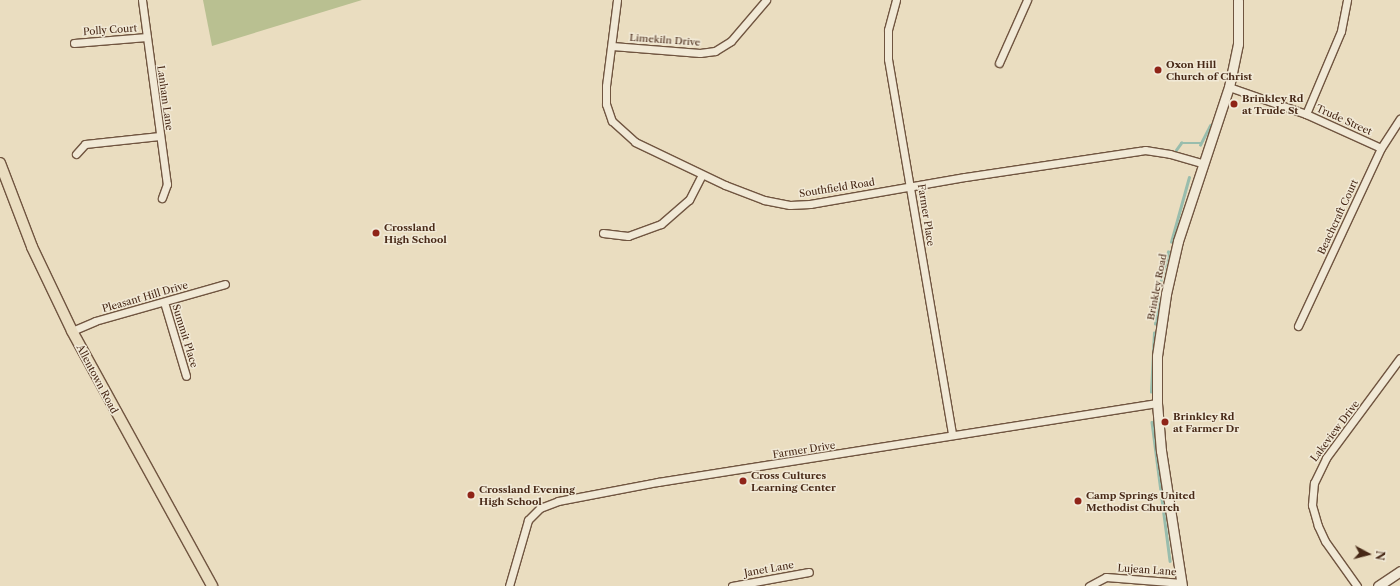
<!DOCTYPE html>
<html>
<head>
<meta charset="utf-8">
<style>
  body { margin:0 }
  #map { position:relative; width:1400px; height:586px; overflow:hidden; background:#eaddc0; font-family:"Libre Caslon Text",serif }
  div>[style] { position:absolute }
  .green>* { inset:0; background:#b9c091 }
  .stream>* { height:2.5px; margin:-1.25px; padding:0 1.25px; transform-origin:1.25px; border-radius:1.25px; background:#99bdad }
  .roads { filter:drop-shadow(1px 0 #705540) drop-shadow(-1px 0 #705540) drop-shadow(0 1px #705540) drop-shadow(0 -1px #705540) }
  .minor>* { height:7px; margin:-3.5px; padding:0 3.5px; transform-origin:3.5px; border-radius:3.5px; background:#f1e9d6 }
  .secondary>* { height:9px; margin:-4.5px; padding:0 4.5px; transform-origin:4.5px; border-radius:4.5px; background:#f1e9d6 }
  .primary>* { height:10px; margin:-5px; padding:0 5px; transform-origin:5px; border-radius:5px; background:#eaddc0 }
  .dots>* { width:11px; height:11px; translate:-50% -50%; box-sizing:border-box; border:2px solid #f1e9d6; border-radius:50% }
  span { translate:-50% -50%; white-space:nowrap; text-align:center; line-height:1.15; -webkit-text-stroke:3px #f1e9d6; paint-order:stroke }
  .street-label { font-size:10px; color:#472816 }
  .poi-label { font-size:10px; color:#472816; font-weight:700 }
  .left { translate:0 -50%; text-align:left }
  .north { position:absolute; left:1348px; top:534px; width:40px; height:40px; -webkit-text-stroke:3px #f1e9d6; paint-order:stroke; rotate:97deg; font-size:11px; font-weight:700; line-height:16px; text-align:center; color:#472816 }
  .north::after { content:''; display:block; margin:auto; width:14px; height:18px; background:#472816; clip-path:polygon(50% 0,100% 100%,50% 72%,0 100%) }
</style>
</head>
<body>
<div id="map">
  <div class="green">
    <div style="clip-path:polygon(203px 0,362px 0,212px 46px)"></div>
  </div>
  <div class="stream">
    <div style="left:1200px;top:145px;width:22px;rotate:-63deg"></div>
    <div style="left:1176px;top:150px;width:9px;rotate:-54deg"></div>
    <div style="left:1181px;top:143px;width:20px"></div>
    <div style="left:1171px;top:242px;width:67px;rotate:-74.5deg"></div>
    <div style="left:1161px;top:280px;width:29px;rotate:-76deg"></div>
    <div style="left:1155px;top:324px;width:26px;rotate:-81deg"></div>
    <div style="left:1151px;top:392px;width:59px;rotate:-87.1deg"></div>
    <div style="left:1152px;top:422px;width:140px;rotate:82.6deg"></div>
  </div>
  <div class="roads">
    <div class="minor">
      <div style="left:142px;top:0;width:186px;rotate:82.3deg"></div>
      <div style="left:167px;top:184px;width:15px;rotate:110deg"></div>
      <div style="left:617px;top:0;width:87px;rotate:97.3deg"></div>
      <div style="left:606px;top:86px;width:18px;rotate:90deg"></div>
      <div style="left:606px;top:104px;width:18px;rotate:71deg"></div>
      <div style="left:612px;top:121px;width:31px;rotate:42deg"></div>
      <div style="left:635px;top:142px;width:100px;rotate:25.5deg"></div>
      <div style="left:725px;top:185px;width:42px;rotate:21deg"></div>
      <div style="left:764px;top:200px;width:26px;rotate:11deg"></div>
      <div style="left:790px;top:205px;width:20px;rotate:-3deg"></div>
      <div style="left:810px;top:204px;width:157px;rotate:-9.9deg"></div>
      <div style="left:965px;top:177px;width:182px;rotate:-8.5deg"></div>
      <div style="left:1145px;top:150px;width:25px;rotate:9deg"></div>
      <div style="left:1170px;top:154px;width:35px;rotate:16deg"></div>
      <div style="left:896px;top:0;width:31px;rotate:105deg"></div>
      <div style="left:888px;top:30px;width:29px;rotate:90deg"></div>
      <div style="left:888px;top:59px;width:381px;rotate:80.3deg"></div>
      <div style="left:74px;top:43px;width:73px;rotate:-4.7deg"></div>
      <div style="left:612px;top:46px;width:88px;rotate:4.5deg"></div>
      <div style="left:700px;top:53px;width:15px;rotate:-8deg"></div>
      <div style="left:715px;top:51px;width:19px;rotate:-32deg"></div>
      <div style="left:731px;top:41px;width:54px;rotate:-49.5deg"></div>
      <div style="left:999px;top:63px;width:69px;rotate:-66deg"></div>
      <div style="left:1229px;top:87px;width:82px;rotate:19.3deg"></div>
      <div style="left:1306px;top:114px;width:82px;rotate:24.4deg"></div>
      <div style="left:1306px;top:114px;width:90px;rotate:-67.1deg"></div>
      <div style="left:1341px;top:31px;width:32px;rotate:-79deg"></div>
      <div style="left:76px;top:154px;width:13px;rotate:-48deg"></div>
      <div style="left:85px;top:144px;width:75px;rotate:-6.1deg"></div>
      <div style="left:603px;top:233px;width:25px;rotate:7deg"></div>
      <div style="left:628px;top:236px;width:35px;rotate:-20deg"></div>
      <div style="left:661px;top:224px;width:37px;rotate:-41deg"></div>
      <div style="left:689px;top:200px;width:28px;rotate:-63deg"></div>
      <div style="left:164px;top:302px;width:77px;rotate:73.4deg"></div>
      <div style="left:1298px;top:326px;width:196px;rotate:-65deg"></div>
      <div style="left:1381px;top:148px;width:35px;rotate:-57deg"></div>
      <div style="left:72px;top:331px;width:25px;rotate:-23deg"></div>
      <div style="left:95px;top:321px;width:135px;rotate:-15.9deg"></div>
      <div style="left:509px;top:586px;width:69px;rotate:-73.9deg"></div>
      <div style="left:528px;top:520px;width:17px;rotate:-45deg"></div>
      <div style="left:540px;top:508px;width:19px;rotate:-21deg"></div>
      <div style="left:558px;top:501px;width:102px;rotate:-10.8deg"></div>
      <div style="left:658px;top:482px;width:505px;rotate:-9deg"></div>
      <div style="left:732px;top:586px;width:78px;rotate:-10.3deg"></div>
      <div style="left:1089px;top:586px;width:19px;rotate:-28deg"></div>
      <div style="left:1106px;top:577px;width:76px;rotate:4.5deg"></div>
      <div style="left:1357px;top:586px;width:55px;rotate:-125.4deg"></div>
      <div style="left:1325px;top:541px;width:17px;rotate:-115deg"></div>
      <div style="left:1318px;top:526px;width:22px;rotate:-106deg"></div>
      <div style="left:1312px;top:505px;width:22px;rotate:-85deg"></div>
      <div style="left:1314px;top:483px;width:28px;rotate:-64deg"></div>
      <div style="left:1326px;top:458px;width:124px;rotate:-53.5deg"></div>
    </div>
    <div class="secondary">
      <div style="left:1182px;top:586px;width:137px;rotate:-98.8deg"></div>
      <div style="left:1161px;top:451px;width:48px;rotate:-94.8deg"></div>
      <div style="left:1157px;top:403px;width:47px;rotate:-90deg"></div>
      <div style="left:1157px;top:356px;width:63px;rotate:-81.7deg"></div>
      <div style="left:1166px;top:294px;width:54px;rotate:-77.2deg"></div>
      <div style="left:1178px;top:241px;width:162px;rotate:-71.7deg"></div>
      <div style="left:1229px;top:87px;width:44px;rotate:-78.2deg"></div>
      <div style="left:1238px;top:44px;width:44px;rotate:-90deg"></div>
      <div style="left:1378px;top:586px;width:27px;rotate:-34deg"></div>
    </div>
    <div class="primary">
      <div style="left:0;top:163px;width:90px;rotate:69.1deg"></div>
      <div style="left:32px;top:247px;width:93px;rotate:64.5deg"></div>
      <div style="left:72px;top:331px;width:291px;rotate:61.2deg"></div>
    </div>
  </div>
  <div class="dots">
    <div style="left:1158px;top:70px;background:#8f2418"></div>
    <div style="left:1234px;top:104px;background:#8f2418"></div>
    <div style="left:376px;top:233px;background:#8f2418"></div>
    <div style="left:1165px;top:422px;background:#8f2418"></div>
    <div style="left:743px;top:481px;background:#8f2418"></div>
    <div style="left:471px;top:495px;background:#8f2418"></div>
    <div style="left:1078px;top:501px;background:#8f2418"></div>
  </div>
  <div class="street-label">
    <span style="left:110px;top:30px;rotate:-4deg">Polly Court</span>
    <span style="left:665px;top:40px;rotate:4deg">Limekiln Drive</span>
    <span style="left:165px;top:98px;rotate:82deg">Lanham Lane</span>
    <span style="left:1344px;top:120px;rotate:24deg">Trude Street</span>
    <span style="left:837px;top:188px;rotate:-9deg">Southfield Road</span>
    <span style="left:926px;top:215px;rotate:81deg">Farmer Place</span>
    <span style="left:1338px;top:217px;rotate:-65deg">Beachcraft Court</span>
    <span style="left:1157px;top:287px;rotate:-79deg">Brinkley Road</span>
    <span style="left:145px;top:297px;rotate:-16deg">Pleasant Hill Drive</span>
    <span style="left:185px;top:336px;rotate:73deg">Summit Place</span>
    <span style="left:97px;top:379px;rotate:62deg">Allentown Road</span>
    <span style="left:1335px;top:431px;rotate:-53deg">Lakeview Drive</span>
    <span style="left:804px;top:450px;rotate:-9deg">Farmer Drive</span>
    <span style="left:769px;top:569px;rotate:-10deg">Janet Lane</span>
    <span style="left:1147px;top:570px;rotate:4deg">Lujean Lane</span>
  </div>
  <div class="poi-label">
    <span class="left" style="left:1166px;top:70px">Oxon Hill<br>Church of Christ</span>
    <span class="left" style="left:1242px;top:104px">Brinkley Rd<br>at Trude St</span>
    <span class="left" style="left:384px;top:233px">Crossland<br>High School</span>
    <span class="left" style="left:1173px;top:422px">Brinkley Rd<br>at Farmer Dr</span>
    <span class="left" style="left:751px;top:481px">Cross Cultures<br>Learning Center</span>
    <span class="left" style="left:479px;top:495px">Crossland Evening<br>High School</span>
    <span class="left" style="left:1086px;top:501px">Camp Springs United<br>Methodist Church</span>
  </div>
  <div class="north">N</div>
</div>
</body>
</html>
